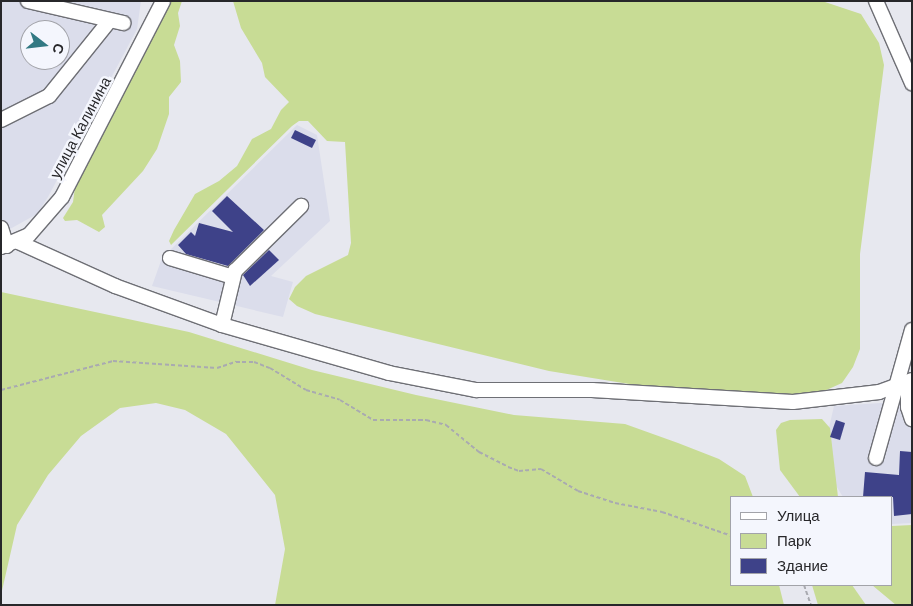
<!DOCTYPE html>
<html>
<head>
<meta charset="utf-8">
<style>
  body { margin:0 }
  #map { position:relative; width:913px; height:606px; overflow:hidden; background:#e7e8ef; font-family:"DM Sans",sans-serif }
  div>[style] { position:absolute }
  .built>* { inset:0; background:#dbddeb }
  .green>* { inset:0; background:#c8dc95 }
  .building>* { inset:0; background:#3e4289 }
  .path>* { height:2px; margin-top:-1px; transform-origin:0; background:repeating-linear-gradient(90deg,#a9aab0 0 4px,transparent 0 6.5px) }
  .roads { filter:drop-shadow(1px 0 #6e6f75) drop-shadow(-1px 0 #6e6f75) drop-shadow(0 1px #6e6f75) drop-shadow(0 -1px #6e6f75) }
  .minor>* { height:14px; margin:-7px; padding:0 7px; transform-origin:7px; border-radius:7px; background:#fff }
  span { translate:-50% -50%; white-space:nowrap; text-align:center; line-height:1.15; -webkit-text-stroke:5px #f4f6fd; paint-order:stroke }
  .street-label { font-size:15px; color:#27272a }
  .frame { position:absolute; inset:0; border:2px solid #27272a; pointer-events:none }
  .legend { position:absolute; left:730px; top:496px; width:162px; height:90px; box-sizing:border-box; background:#f4f6fd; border:1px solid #a2a3a9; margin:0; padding:6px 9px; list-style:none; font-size:15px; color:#27272a }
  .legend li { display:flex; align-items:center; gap:10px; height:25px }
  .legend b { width:25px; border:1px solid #a2a3a9 }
  .north { position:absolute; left:20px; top:20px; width:50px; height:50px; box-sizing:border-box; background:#f4f6fd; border:1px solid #a2a3a9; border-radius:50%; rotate:106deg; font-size:14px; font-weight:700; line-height:20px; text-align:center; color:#27272a }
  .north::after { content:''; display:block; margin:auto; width:18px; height:22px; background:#327983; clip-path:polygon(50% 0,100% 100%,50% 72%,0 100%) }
</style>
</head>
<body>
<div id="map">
  <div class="built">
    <div style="clip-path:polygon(evenodd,1px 1px,141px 1px,137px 29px,48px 197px,37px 214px,1px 234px,1px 1px,30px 30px,60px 30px,60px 60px,30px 60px,30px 30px)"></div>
    <div style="clip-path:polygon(297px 125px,317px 135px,330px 221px,271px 276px,293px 282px,283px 317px,152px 286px,162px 258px)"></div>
    <div style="clip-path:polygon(912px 401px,912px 523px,892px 524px,892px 497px,843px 497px,832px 479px,828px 432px,834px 406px)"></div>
  </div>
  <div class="green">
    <div style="clip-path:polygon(169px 1px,182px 1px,178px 13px,180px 26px,174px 45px,180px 61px,181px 82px,169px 97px,169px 114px,157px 149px,143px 171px,102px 215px,105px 227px,99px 232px,77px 220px,65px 221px,63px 218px,73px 202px,76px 180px,117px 107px)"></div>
    <div style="clip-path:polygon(233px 1px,822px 1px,861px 14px,879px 43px,884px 65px,860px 254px,860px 349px,853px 367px,842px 383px,813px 396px,654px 388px,549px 371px,315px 314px,297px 306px,289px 299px,295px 287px,306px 276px,348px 255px,351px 243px,345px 142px,327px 141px,308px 121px,299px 121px,292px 126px,171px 245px,169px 241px,174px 230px,195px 194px,219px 181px,237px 166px,252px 139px,271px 129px,281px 110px,289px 102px,265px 77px,262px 63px,241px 28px)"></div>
    <div style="clip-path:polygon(1px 292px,189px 332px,312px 370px,416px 395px,514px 415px,625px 424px,678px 443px,719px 459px,745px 476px,753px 497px,732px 497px,732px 585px,779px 585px,784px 605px,275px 605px,285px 549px,275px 495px,226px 434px,185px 410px,156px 403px,120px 408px,81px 436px,48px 475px,17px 525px,1px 595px)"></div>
    <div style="clip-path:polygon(822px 419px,830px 428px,838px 497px,800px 497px,780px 470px,776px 430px,781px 423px,790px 420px)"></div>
    <div style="clip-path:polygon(912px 525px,912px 605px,896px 605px,872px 585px,892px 585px,892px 526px)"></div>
    <div style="clip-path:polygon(812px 585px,852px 585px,866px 605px,818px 605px)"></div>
  </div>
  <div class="building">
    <div style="clip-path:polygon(295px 130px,316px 140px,312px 148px,291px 138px)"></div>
    <div style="clip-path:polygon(227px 196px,264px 230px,228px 266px,186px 254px,178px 245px,191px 232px,195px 236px,199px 223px,233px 232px,212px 211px)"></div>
    <div style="clip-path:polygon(269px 250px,279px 260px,250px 286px,243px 275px)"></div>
    <div style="clip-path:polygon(836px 420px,845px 423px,840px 440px,830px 437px)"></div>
    <div style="clip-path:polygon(900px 451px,912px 452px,912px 514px,894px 516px,893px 497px,863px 497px,865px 472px,899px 475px)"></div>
  </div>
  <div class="path">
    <div style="left:1px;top:390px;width:116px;rotate:-14.5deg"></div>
    <div style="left:113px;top:361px;width:104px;rotate:3.9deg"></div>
    <div style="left:217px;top:368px;width:20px;rotate:-18deg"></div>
    <div style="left:236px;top:362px;width:18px"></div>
    <div style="left:254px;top:362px;width:17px;rotate:21deg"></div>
    <div style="left:270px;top:368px;width:42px;rotate:31.4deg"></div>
    <div style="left:306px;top:390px;width:35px;rotate:16deg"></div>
    <div style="left:340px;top:400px;width:39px;rotate:31deg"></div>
    <div style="left:373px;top:420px;width:53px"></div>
    <div style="left:426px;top:420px;width:21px;rotate:14deg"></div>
    <div style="left:446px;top:425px;width:43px;rotate:39.3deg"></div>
    <div style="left:479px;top:452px;width:33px;rotate:27deg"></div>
    <div style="left:508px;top:467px;width:12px;rotate:20deg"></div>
    <div style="left:519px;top:471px;width:22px;rotate:-5deg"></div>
    <div style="left:541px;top:469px;width:43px;rotate:30.7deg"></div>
    <div style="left:578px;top:491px;width:39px;rotate:18deg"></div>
    <div style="left:615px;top:503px;width:48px;rotate:10.8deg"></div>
    <div style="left:662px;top:512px;width:74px;rotate:18.9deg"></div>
    <div style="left:804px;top:585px;width:21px;rotate:71deg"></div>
  </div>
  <div class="roads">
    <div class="minor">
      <div style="left:28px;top:1px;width:98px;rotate:13deg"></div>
      <div style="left:876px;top:1px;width:90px;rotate:66.3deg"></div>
      <div style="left:1px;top:120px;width:54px;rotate:-26.6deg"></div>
      <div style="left:49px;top:96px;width:97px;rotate:-51.2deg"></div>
      <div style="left:1px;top:228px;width:19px;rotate:72deg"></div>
      <div style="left:18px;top:242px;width:107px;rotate:24.4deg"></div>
      <div style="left:115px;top:286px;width:114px;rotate:20deg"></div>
      <div style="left:222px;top:325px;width:174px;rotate:16deg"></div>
      <div style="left:389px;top:373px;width:89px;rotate:11.1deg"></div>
      <div style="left:476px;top:390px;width:116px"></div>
      <div style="left:592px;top:390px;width:201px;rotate:3.4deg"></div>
      <div style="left:793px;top:402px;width:87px;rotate:-6.6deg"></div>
      <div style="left:879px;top:392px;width:35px;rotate:-20deg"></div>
      <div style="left:1px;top:247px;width:30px;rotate:-23deg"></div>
      <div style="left:29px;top:235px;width:50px;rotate:-49deg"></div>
      <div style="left:62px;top:197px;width:220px;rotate:-62.7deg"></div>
      <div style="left:170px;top:258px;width:66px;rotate:16.8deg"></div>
      <div style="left:222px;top:325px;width:56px;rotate:-76.5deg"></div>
      <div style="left:235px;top:271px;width:93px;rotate:-44.6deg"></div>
      <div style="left:908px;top:382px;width:25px;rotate:90deg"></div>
      <div style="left:908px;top:407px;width:13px;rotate:72deg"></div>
      <div style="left:876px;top:458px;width:133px;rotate:-74.3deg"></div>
    </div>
  </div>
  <div class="street-label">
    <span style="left:81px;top:128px;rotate:-62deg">улица Калинина</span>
  </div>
  <div class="frame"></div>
  <ul class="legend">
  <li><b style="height:6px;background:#fff"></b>Улица</li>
  <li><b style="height:14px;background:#c8dc95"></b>Парк</li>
  <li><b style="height:14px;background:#3e4289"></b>Здание</li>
  </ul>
  <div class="north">С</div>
</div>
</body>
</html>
